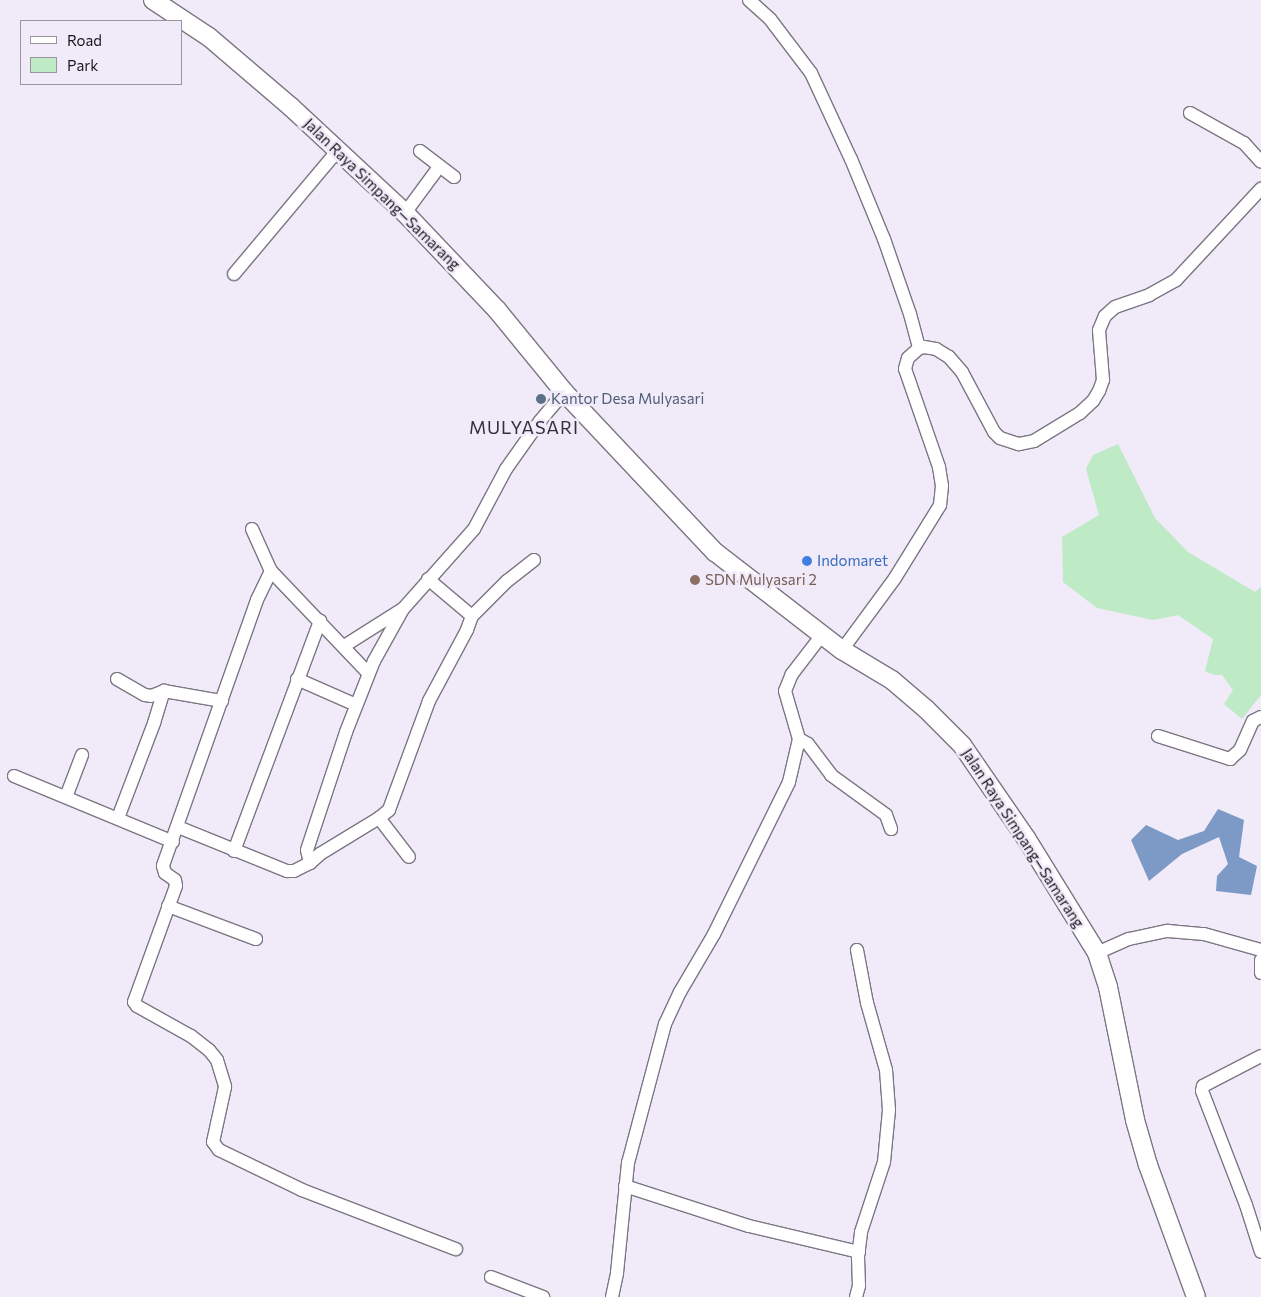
<!DOCTYPE html>
<html>
<head>
<meta charset="utf-8">
<style>
  body { margin:0 }
  #map { position:relative; width:1261px; height:1297px; overflow:hidden; background:#f0eaf9; font-family:Commissioner,sans-serif }
  div>[style] { position:absolute }
  .green>* { inset:0; background:#beeac6 }
  .water>* { inset:0; background:#7d99c6 }
  .roads { filter:drop-shadow(1px 0 #7b7683) drop-shadow(-1px 0 #7b7683) drop-shadow(0 1px #7b7683) drop-shadow(0 -1px #7b7683) }
  .street>* { height:12px; margin:-6px; padding:0 6px; transform-origin:6px; border-radius:6px; background:#fff }
  .secondary>* { height:18px; margin:-9px; padding:0 9px; transform-origin:9px; border-radius:9px; background:#fff }
  .dots>* { width:14px; height:14px; translate:-50% -50%; box-sizing:border-box; border:2px solid #f0eaf9; border-radius:50% }
  span { translate:-50% -50%; white-space:nowrap; text-align:center; line-height:1.15; -webkit-text-stroke:5px #f0eaf9; paint-order:stroke }
  .street-label { font-size:15px; color:#17151a }
  .service-label { font-size:15px; color:#4e5e75 }
  .left { translate:0 -50%; text-align:left }
  .shop-label { font-size:15px; color:#366cbe }
  .education-label { font-size:15px; color:#785e54 }
  .quarter-label { font-size:18px; color:#34303b; letter-spacing:1px }
  .legend { position:absolute; left:20px; top:20px; width:162px; height:65px; box-sizing:border-box; background:#f0eaf9; border:1px solid #9995a0; margin:0; padding:6px 9px; list-style:none; font-size:15px; color:#17151a }
  .legend li { display:flex; align-items:center; gap:10px; height:25px }
  .legend b { width:25px; border:1px solid #9995a0 }
</style>
</head>
<body>
<div id="map">
  <div class="green">
    <div style="clip-path:polygon(1118px 444px,1155px 518px,1188px 552px,1255px 592px,1261px 587px,1261px 695px,1242px 719px,1224px 704px,1233px 690px,1222px 675px,1214px 675px,1205px 671px,1213px 639px,1178px 615px,1153px 620px,1097px 608px,1063px 582px,1062px 537px,1099px 515px,1086px 469px,1093px 455px)"></div>
  </div>
  <div class="water">
    <div style="clip-path:polygon(1218px 809px,1244px 820px,1239px 857px,1257px 866px,1251px 895px,1216px 891px,1217px 876px,1228px 864px,1219px 837px,1182px 854px,1149px 881px,1131px 840px,1146px 825px,1178px 840px,1204px 831px)"></div>
  </div>
  <div class="roads">
    <div class="street">
      <div style="left:749px;top:0;width:28px;rotate:42deg"></div>
      <div style="left:770px;top:19px;width:68px;rotate:52.8deg"></div>
      <div style="left:811px;top:73px;width:95px;rotate:65.1deg"></div>
      <div style="left:851px;top:159px;width:87px;rotate:67.6deg"></div>
      <div style="left:884px;top:239px;width:79px;rotate:70.9deg"></div>
      <div style="left:910px;top:314px;width:35px;rotate:75deg"></div>
      <div style="left:1190px;top:113px;width:62px;rotate:29.1deg"></div>
      <div style="left:1244px;top:143px;width:25px;rotate:48deg"></div>
      <div style="left:420px;top:151px;width:43px;rotate:37.4deg"></div>
      <div style="left:405px;top:213px;width:57px;rotate:-53.5deg"></div>
      <div style="left:234px;top:274px;width:162px;rotate:-50deg"></div>
      <div style="left:252px;top:529px;width:46px;rotate:65.7deg"></div>
      <div style="left:271px;top:571px;width:141px;rotate:46.4deg"></div>
      <div style="left:534px;top:560px;width:34px;rotate:142deg"></div>
      <div style="left:507px;top:581px;width:49px;rotate:135deg"></div>
      <div style="left:472px;top:616px;width:15px;rotate:110deg"></div>
      <div style="left:467px;top:630px;width:81px;rotate:118.2deg"></div>
      <div style="left:429px;top:701px;width:116px;rotate:110.2deg"></div>
      <div style="left:389px;top:810px;width:13px;rotate:141deg"></div>
      <div style="left:379px;top:818px;width:69px;rotate:148.6deg"></div>
      <div style="left:320px;top:854px;width:13px;rotate:138deg"></div>
      <div style="left:310px;top:863px;width:13px;rotate:-103deg"></div>
      <div style="left:307px;top:850px;width:124px;rotate:-71.7deg"></div>
      <div style="left:346px;top:732px;width:76px;rotate:-68.5deg"></div>
      <div style="left:374px;top:661px;width:60px;rotate:-60.9deg"></div>
      <div style="left:403px;top:609px;width:107px;rotate:-48.4deg"></div>
      <div style="left:474px;top:529px;width:68px;rotate:-61.9deg"></div>
      <div style="left:506px;top:469px;width:59px;rotate:-54.7deg"></div>
      <div style="left:540px;top:421px;width:38px;rotate:-50deg"></div>
      <div style="left:271px;top:571px;width:32px;rotate:116deg"></div>
      <div style="left:257px;top:600px;width:282px;rotate:109.5deg"></div>
      <div style="left:163px;top:866px;width:7px;rotate:74deg"></div>
      <div style="left:165px;top:873px;width:12px;rotate:35deg"></div>
      <div style="left:175px;top:880px;width:6px;rotate:81deg"></div>
      <div style="left:176px;top:886px;width:123px;rotate:109.9deg"></div>
      <div style="left:134px;top:1002px;width:5px;rotate:53deg"></div>
      <div style="left:137px;top:1006px;width:62px;rotate:29.1deg"></div>
      <div style="left:191px;top:1036px;width:23px;rotate:38deg"></div>
      <div style="left:209px;top:1050px;width:13px;rotate:51deg"></div>
      <div style="left:217px;top:1060px;width:28px;rotate:73deg"></div>
      <div style="left:225px;top:1087px;width:56px;rotate:102.3deg"></div>
      <div style="left:213px;top:1142px;width:10px;rotate:53deg"></div>
      <div style="left:219px;top:1150px;width:92px;rotate:25.7deg"></div>
      <div style="left:302px;top:1190px;width:165px;rotate:21deg"></div>
      <div style="left:428px;top:579px;width:57px;rotate:40.1deg"></div>
      <div style="left:344px;top:646px;width:67px;rotate:-32.3deg"></div>
      <div style="left:842px;top:650px;width:89px;rotate:-53.6deg"></div>
      <div style="left:895px;top:578px;width:86px;rotate:-58.3deg"></div>
      <div style="left:940px;top:505px;width:19px;rotate:-84deg"></div>
      <div style="left:942px;top:486px;width:19px;rotate:-99deg"></div>
      <div style="left:939px;top:467px;width:104px;rotate:-109.1deg"></div>
      <div style="left:905px;top:369px;width:11px;rotate:-75deg"></div>
      <div style="left:908px;top:358px;width:15px;rotate:-42deg"></div>
      <div style="left:919px;top:348px;width:5px;rotate:-11deg"></div>
      <div style="left:924px;top:347px;width:12px;rotate:9deg"></div>
      <div style="left:936px;top:349px;width:15px;rotate:32deg"></div>
      <div style="left:949px;top:357px;width:20px;rotate:49deg"></div>
      <div style="left:962px;top:372px;width:68px;rotate:61.9deg"></div>
      <div style="left:994px;top:432px;width:8px;rotate:45deg"></div>
      <div style="left:1000px;top:438px;width:20px;rotate:18deg"></div>
      <div style="left:1019px;top:444px;width:15px;rotate:-11deg"></div>
      <div style="left:1034px;top:441px;width:54px;rotate:-31.3deg"></div>
      <div style="left:1080px;top:413px;width:18px;rotate:-43deg"></div>
      <div style="left:1093px;top:401px;width:12px;rotate:-59deg"></div>
      <div style="left:1099px;top:391px;width:12px;rotate:-70deg"></div>
      <div style="left:1103px;top:380px;width:50px;rotate:-94.6deg"></div>
      <div style="left:1099px;top:330px;width:15px;rotate:-67deg"></div>
      <div style="left:1105px;top:316px;width:13px;rotate:-42deg"></div>
      <div style="left:1115px;top:307px;width:36px;rotate:-19deg"></div>
      <div style="left:1149px;top:295px;width:31px;rotate:-29deg"></div>
      <div style="left:1176px;top:280px;width:125px;rotate:-47deg"></div>
      <div style="left:117px;top:679px;width:32px;rotate:30deg"></div>
      <div style="left:145px;top:695px;width:6px;rotate:9deg"></div>
      <div style="left:151px;top:696px;width:14px;rotate:-21deg"></div>
      <div style="left:164px;top:691px;width:59px;rotate:9.8deg"></div>
      <div style="left:297px;top:679px;width:64px;rotate:23.8deg"></div>
      <div style="left:1158px;top:736px;width:76px;rotate:17.7deg"></div>
      <div style="left:1230px;top:759px;width:13px;rotate:-42deg"></div>
      <div style="left:1240px;top:750px;width:32px;rotate:-66deg"></div>
      <div style="left:1253px;top:721px;width:9px;rotate:-27deg"></div>
      <div style="left:799px;top:739px;width:10px;rotate:29deg"></div>
      <div style="left:808px;top:744px;width:39px;rotate:53deg"></div>
      <div style="left:831px;top:775px;width:68px;rotate:36deg"></div>
      <div style="left:886px;top:815px;width:15px;rotate:70deg"></div>
      <div style="left:14px;top:776px;width:172px;rotate:22.5deg"></div>
      <div style="left:66px;top:797px;width:45px;rotate:-69.1deg"></div>
      <div style="left:118px;top:818px;width:102px;rotate:-69.2deg"></div>
      <div style="left:154px;top:723px;width:34px;rotate:-73deg"></div>
      <div style="left:379px;top:818px;width:49px;rotate:52.4deg"></div>
      <div style="left:178px;top:827px;width:118px;rotate:22deg"></div>
      <div style="left:287px;top:871px;width:7px"></div>
      <div style="left:294px;top:871px;width:18px;rotate:-27deg"></div>
      <div style="left:234px;top:851px;width:246px;rotate:-69.5deg"></div>
      <div style="left:168px;top:906px;width:94px;rotate:20.6deg"></div>
      <div style="left:1097px;top:953px;width:35px;rotate:-24deg"></div>
      <div style="left:1129px;top:939px;width:40px;rotate:-12deg"></div>
      <div style="left:1168px;top:931px;width:36px;rotate:5deg"></div>
      <div style="left:1204px;top:934px;width:59px;rotate:15.7deg"></div>
      <div style="left:1261px;top:960px;width:13px;rotate:90deg"></div>
      <div style="left:1261px;top:1056px;width:65px;rotate:152.7deg"></div>
      <div style="left:1203px;top:1086px;width:5px;rotate:101deg"></div>
      <div style="left:1202px;top:1091px;width:122px;rotate:68.9deg"></div>
      <div style="left:1246px;top:1205px;width:49px;rotate:72.3deg"></div>
      <div style="left:625px;top:1186px;width:130px;rotate:17.9deg"></div>
      <div style="left:749px;top:1226px;width:113px;rotate:13.3deg"></div>
      <div style="left:491px;top:1277px;width:56px;rotate:21deg"></div>
      <div style="left:612px;top:1297px;width:25px;rotate:-78deg"></div>
      <div style="left:617px;top:1273px;width:111px;rotate:-84.3deg"></div>
      <div style="left:628px;top:1163px;width:144px;rotate:-75.1deg"></div>
      <div style="left:665px;top:1024px;width:35px;rotate:-65deg"></div>
      <div style="left:680px;top:992px;width:67px;rotate:-59.6deg"></div>
      <div style="left:714px;top:934px;width:169px;rotate:-63.7deg"></div>
      <div style="left:789px;top:782px;width:44px;rotate:-76.9deg"></div>
      <div style="left:799px;top:739px;width:50px;rotate:-106.3deg"></div>
      <div style="left:785px;top:691px;width:18px;rotate:-68deg"></div>
      <div style="left:792px;top:674px;width:49px;rotate:-52.4deg"></div>
      <div style="left:856px;top:1297px;width:11px;rotate:-75deg"></div>
      <div style="left:859px;top:1286px;width:29px;rotate:-92deg"></div>
      <div style="left:858px;top:1257px;width:25px;rotate:-83deg"></div>
      <div style="left:861px;top:1232px;width:74px;rotate:-71.8deg"></div>
      <div style="left:884px;top:1162px;width:52px;rotate:-84.5deg"></div>
      <div style="left:889px;top:1110px;width:40px;rotate:-94.3deg"></div>
      <div style="left:886px;top:1070px;width:70px;rotate:-105.8deg"></div>
      <div style="left:867px;top:1003px;width:54px;rotate:-100.7deg"></div>
    </div>
    <div class="secondary">
      <div style="left:153px;top:0;width:67px;rotate:33.5deg"></div>
      <div style="left:209px;top:37px;width:108px;rotate:40.5deg"></div>
      <div style="left:291px;top:107px;width:156px;rotate:42.9deg"></div>
      <div style="left:405px;top:213px;width:134px;rotate:46.5deg"></div>
      <div style="left:497px;top:310px;width:106px;rotate:50.7deg"></div>
      <div style="left:564px;top:392px;width:220px;rotate:46.7deg"></div>
      <div style="left:715px;top:552px;width:160px;rotate:37.7deg"></div>
      <div style="left:842px;top:650px;width:58px;rotate:31deg"></div>
      <div style="left:892px;top:680px;width:45px;rotate:40.5deg"></div>
      <div style="left:926px;top:709px;width:51px;rotate:45deg"></div>
      <div style="left:962px;top:745px;width:113px;rotate:55.5deg"></div>
      <div style="left:1026px;top:838px;width:135px;rotate:58.3deg"></div>
      <div style="left:1097px;top:953px;width:36px;rotate:72deg"></div>
      <div style="left:1108px;top:987px;width:136px;rotate:78.5deg"></div>
      <div style="left:1135px;top:1120px;width:47px;rotate:73.9deg"></div>
      <div style="left:1148px;top:1165px;width:140px;rotate:70deg"></div>
    </div>
  </div>
  <div class="dots">
    <div style="left:541px;top:399px;background:#5c6f8a"></div>
    <div style="left:807px;top:561px;background:#3f7fe0"></div>
    <div style="left:695px;top:580px;background:#8d6e63"></div>
  </div>
  <div class="street-label">
    <span style="left:382px;top:194px;rotate:44deg">Jalan Raya Simpang—Samarang</span>
    <span style="left:1023px;top:838px;rotate:57deg">Jalan Raya Simpang—Samarang</span>
  </div>
  <div class="service-label">
    <span class="left" style="left:551px;top:399px">Kantor Desa Mulyasari</span>
  </div>
  <div class="shop-label">
    <span class="left" style="left:817px;top:561px">Indomaret</span>
  </div>
  <div class="education-label">
    <span class="left" style="left:705px;top:580px">SDN Mulyasari 2</span>
  </div>
  <div class="quarter-label">
    <span style="left:524px;top:427px">MULYASARI</span>
  </div>
  <ul class="legend">
  <li><b style="height:6px;background:#fff"></b>Road</li>
  <li><b style="height:14px;background:#beeac6"></b>Park</li>
  </ul>
</div>
</body>
</html>
